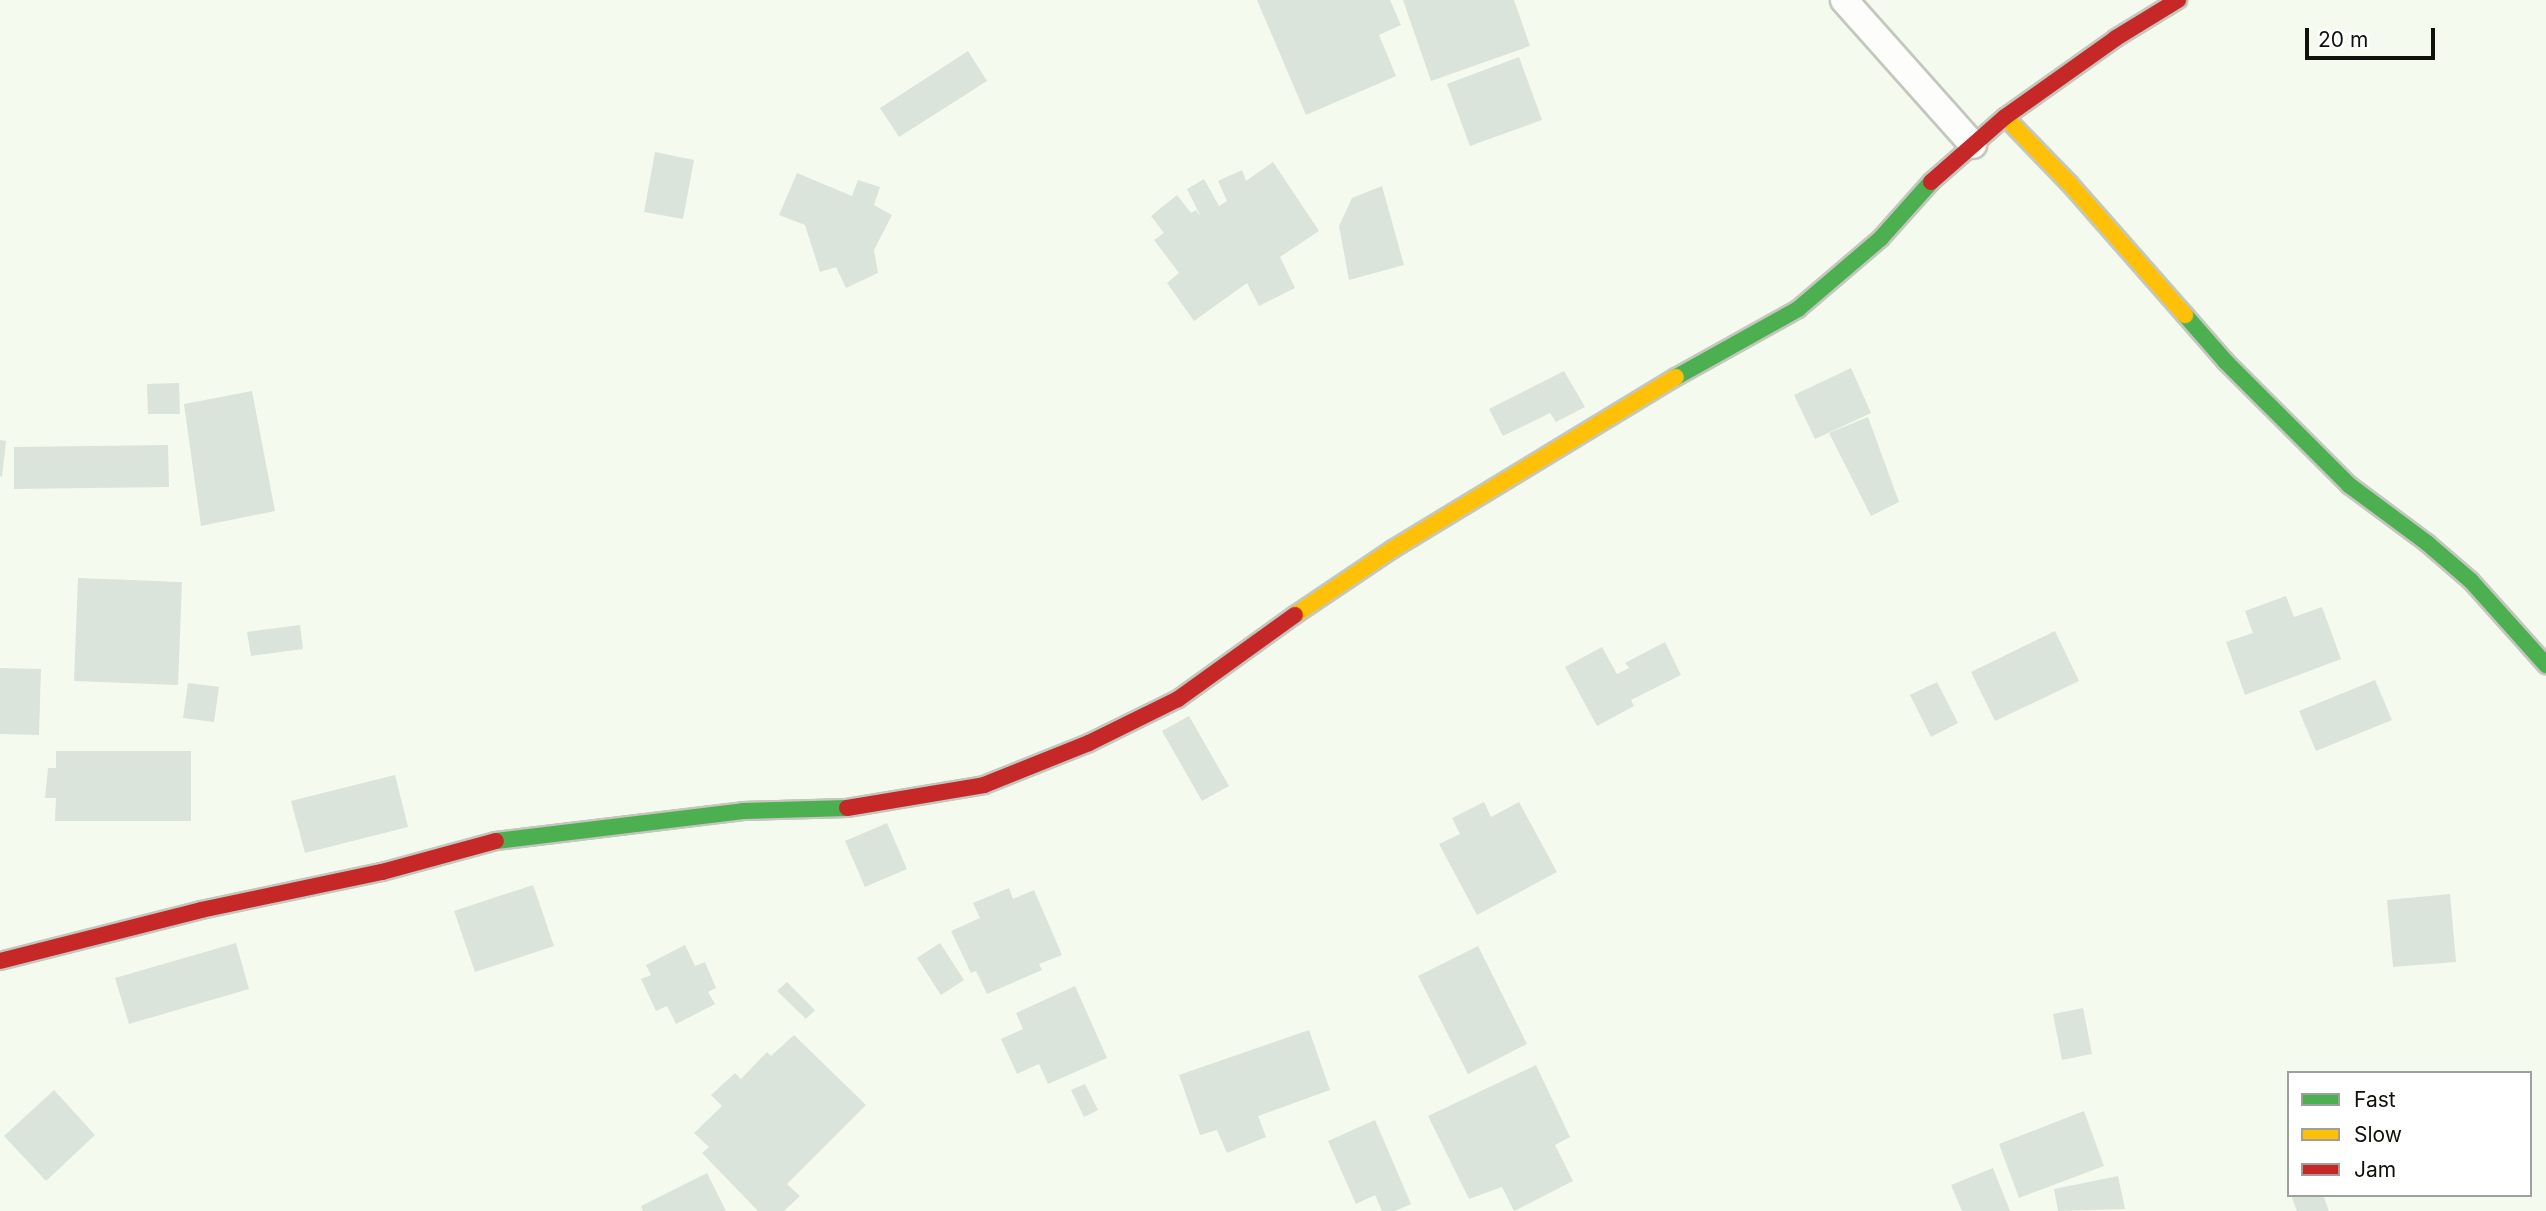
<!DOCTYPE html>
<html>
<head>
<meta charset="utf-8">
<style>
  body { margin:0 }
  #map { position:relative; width:2546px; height:1211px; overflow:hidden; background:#f4faed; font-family:Inter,sans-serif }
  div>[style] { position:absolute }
  .building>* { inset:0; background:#dbe4da }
  .roads { filter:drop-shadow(2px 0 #c3c7be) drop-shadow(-2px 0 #c3c7be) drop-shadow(0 2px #c3c7be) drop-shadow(0 -2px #c3c7be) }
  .lane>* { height:26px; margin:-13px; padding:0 13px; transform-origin:13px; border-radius:13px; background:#fdfefc }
  .fast>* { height:16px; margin:-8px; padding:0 8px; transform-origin:8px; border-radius:8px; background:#4caf50 }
  .slow>* { height:16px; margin:-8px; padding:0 8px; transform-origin:8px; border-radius:8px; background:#ffc107 }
  .jam>* { height:16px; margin:-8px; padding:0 8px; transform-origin:8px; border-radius:8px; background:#c62828 }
  span { translate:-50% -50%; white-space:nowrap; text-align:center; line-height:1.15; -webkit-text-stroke:7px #fff; paint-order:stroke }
  .legend { position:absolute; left:2287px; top:1071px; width:245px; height:126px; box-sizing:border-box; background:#fff; border:2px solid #9fa09d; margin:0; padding:9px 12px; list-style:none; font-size:21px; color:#0f120a }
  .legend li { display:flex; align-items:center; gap:14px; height:35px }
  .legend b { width:35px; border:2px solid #9fa09d }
  .scale { position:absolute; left:2305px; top:28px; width:130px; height:32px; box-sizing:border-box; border:4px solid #0f120a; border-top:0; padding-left:9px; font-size:21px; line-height:24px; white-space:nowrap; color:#0f120a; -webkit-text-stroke:5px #fff; paint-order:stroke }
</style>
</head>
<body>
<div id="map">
  <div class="building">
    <div style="clip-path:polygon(1257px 0,1390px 0,1401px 25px,1379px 35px,1396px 76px,1306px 115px)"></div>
    <div style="clip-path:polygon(1403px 0,1514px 0,1530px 46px,1431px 81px)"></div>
    <div style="clip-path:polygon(968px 51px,987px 81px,899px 137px,880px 108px)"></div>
    <div style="clip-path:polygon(1519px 57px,1542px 120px,1470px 146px,1447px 84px)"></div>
    <div style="clip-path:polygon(655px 152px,694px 160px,683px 219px,644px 212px)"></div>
    <div style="clip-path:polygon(1273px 162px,1319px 231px,1280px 257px,1295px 288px,1259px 306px,1247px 283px,1194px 321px,1167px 283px,1179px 273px,1154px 240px,1164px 233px,1151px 216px,1177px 195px,1191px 213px,1196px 210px,1201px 217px,1187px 189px,1204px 179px,1219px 206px,1227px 201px,1218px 181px,1242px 170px,1246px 181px)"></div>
    <div style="clip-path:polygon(797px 173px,852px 196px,858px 180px,880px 187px,874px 205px,892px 215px,874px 250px,878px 273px,846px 288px,836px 267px,820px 272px,805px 225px,779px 215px)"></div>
    <div style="clip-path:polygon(1382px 186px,1404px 265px,1349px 280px,1339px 226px,1352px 198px)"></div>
    <div style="clip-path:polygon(1851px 368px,1871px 413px,1815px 439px,1794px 395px)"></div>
    <div style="clip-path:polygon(1564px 371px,1585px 407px,1556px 422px,1550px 413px,1503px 436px,1489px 409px)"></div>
    <div style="clip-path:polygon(179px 383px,180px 414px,148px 414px,147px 384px)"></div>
    <div style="clip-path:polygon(252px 391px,275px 511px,201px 526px,184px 404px)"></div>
    <div style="clip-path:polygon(1868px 417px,1899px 502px,1871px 516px,1829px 433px)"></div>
    <div style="clip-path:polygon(0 440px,6px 441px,2px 477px,0 476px)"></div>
    <div style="clip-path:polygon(168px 445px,169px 487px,14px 489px,14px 447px)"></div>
    <div style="clip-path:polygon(78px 578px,182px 582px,178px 685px,74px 681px)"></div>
    <div style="clip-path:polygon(2286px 596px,2294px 617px,2322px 607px,2341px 659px,2245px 695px,2226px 642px,2253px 633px,2245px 611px)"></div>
    <div style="clip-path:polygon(300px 625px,303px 649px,251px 656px,247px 632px)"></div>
    <div style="clip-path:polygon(2055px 631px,2079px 681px,1995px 721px,1971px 672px)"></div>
    <div style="clip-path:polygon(1665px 642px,1681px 675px,1631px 700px,1634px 706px,1597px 726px,1565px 667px,1602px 647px,1617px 674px,1629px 668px,1625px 663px)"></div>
    <div style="clip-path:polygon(0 668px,41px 669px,39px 735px,0 734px)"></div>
    <div style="clip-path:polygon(2375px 680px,2392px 720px,2316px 751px,2299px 711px)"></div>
    <div style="clip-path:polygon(1937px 682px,1958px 723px,1931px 737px,1910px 695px)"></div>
    <div style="clip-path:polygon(188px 683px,219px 687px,214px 722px,183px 718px)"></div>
    <div style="clip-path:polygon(1189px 716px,1229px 786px,1202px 801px,1162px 731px)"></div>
    <div style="clip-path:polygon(56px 751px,191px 751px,191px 821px,55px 821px,56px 798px,45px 798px,48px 768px,56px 768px)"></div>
    <div style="clip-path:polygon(395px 775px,408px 827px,305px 853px,291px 801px)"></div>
    <div style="clip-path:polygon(1484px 802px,1491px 817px,1519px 802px,1557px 872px,1477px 915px,1439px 844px,1460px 834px,1452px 818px)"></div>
    <div style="clip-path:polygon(887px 823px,907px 869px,865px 887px,845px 841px)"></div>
    <div style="clip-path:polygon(533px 885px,554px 946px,475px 972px,454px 911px)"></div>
    <div style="clip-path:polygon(1009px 888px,1013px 899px,1034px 890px,1062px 955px,1039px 964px,1042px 970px,987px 994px,976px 971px,971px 973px,951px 931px,980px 918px,973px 903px)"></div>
    <div style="clip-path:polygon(2450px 894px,2456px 962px,2393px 967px,2387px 900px)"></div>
    <div style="clip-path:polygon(236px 943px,249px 989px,129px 1024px,115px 978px)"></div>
    <div style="clip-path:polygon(940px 943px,964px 980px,941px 995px,917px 958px)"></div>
    <div style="clip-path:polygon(685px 945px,695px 966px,705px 962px,716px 988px,708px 992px,715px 1004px,676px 1024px,667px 1006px,656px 1011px,641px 979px,651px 975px,646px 965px)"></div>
    <div style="clip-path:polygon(1478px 946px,1527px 1044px,1468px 1074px,1418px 976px)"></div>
    <div style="clip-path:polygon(787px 982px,815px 1010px,806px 1019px,777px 991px)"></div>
    <div style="clip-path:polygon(1075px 986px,1107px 1058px,1048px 1084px,1039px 1064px,1017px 1074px,1001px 1039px,1023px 1029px,1016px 1013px)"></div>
    <div style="clip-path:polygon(2083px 1008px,2092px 1054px,2062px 1060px,2053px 1014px)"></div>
    <div style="clip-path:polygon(1309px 1030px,1330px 1090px,1258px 1116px,1266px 1137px,1227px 1153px,1217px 1130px,1200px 1135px,1179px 1075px)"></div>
    <div style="clip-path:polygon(794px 1035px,866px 1105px,787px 1184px,800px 1196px,784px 1211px,758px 1211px,702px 1153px,709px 1147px,694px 1133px,722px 1106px,711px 1095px,735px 1073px,741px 1079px,767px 1052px,771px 1056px)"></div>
    <div style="clip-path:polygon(1536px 1065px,1570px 1137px,1555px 1145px,1573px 1181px,1514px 1211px,1502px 1187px,1469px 1199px,1428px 1116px)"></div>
    <div style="clip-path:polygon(1085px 1084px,1098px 1110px,1084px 1117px,1071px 1090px)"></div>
    <div style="clip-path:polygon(54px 1090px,95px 1135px,46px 1181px,4px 1136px)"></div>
    <div style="clip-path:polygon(2084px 1111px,2104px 1166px,2019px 1198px,1999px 1144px)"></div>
    <div style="clip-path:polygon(1375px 1120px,1411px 1204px,1395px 1211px,1382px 1211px,1375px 1195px,1356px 1204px,1328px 1141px)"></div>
    <div style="clip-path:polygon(1993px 1168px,2010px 1211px,1962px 1211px,1951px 1185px)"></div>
    <div style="clip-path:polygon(707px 1173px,726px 1211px,643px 1211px,641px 1206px)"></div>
    <div style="clip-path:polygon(2118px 1176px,2125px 1209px,2058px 1211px,2054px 1189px)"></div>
    <div style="clip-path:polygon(2291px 1195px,2323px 1195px,2329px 1211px,2297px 1211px)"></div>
  </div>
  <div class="roads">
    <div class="lane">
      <div style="left:1844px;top:0;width:194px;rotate:48.3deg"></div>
    </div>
    <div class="fast">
      <div style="left:2185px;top:315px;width:62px;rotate:48.9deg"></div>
      <div style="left:2226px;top:362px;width:174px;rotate:45deg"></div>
      <div style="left:2349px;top:485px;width:97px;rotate:36.6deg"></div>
      <div style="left:2427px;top:543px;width:58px;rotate:40.8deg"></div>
      <div style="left:2471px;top:581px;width:113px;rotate:48.2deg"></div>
      <div style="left:1676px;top:377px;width:140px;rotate:-29.1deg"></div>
      <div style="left:1798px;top:309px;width:109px;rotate:-40.5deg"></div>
      <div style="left:1881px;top:238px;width:75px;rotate:-48.2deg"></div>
      <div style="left:496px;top:841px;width:249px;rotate:-6.9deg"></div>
      <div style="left:743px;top:811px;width:104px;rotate:-1.7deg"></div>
    </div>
    <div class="slow">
      <div style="left:2005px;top:117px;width:92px;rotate:45.9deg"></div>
      <div style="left:2069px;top:183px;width:176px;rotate:48.7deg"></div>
      <div style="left:1295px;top:615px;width:118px;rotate:-34deg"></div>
      <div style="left:1393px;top:549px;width:331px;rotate:-31.3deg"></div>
    </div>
    <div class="jam">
      <div style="left:1931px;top:182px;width:98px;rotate:-41.3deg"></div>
      <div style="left:2005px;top:117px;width:136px;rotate:-35.4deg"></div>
      <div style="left:2116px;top:38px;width:73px;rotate:-31.5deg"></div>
      <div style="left:847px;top:808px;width:139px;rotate:-9.5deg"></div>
      <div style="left:984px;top:785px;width:113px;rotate:-21.8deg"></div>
      <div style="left:1089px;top:743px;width:99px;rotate:-26.3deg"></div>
      <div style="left:1178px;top:699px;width:144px;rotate:-35.7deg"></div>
      <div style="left:0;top:961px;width:207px;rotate:-14.2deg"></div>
      <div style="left:201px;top:910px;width:185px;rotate:-11.9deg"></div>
      <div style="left:382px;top:872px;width:118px;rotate:-15.2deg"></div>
    </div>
  </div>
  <ul class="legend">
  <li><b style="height:9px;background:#4caf50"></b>Fast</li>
  <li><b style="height:9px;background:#ffc107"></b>Slow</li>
  <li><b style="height:9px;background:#c62828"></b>Jam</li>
  </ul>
  <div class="scale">20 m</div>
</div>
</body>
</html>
